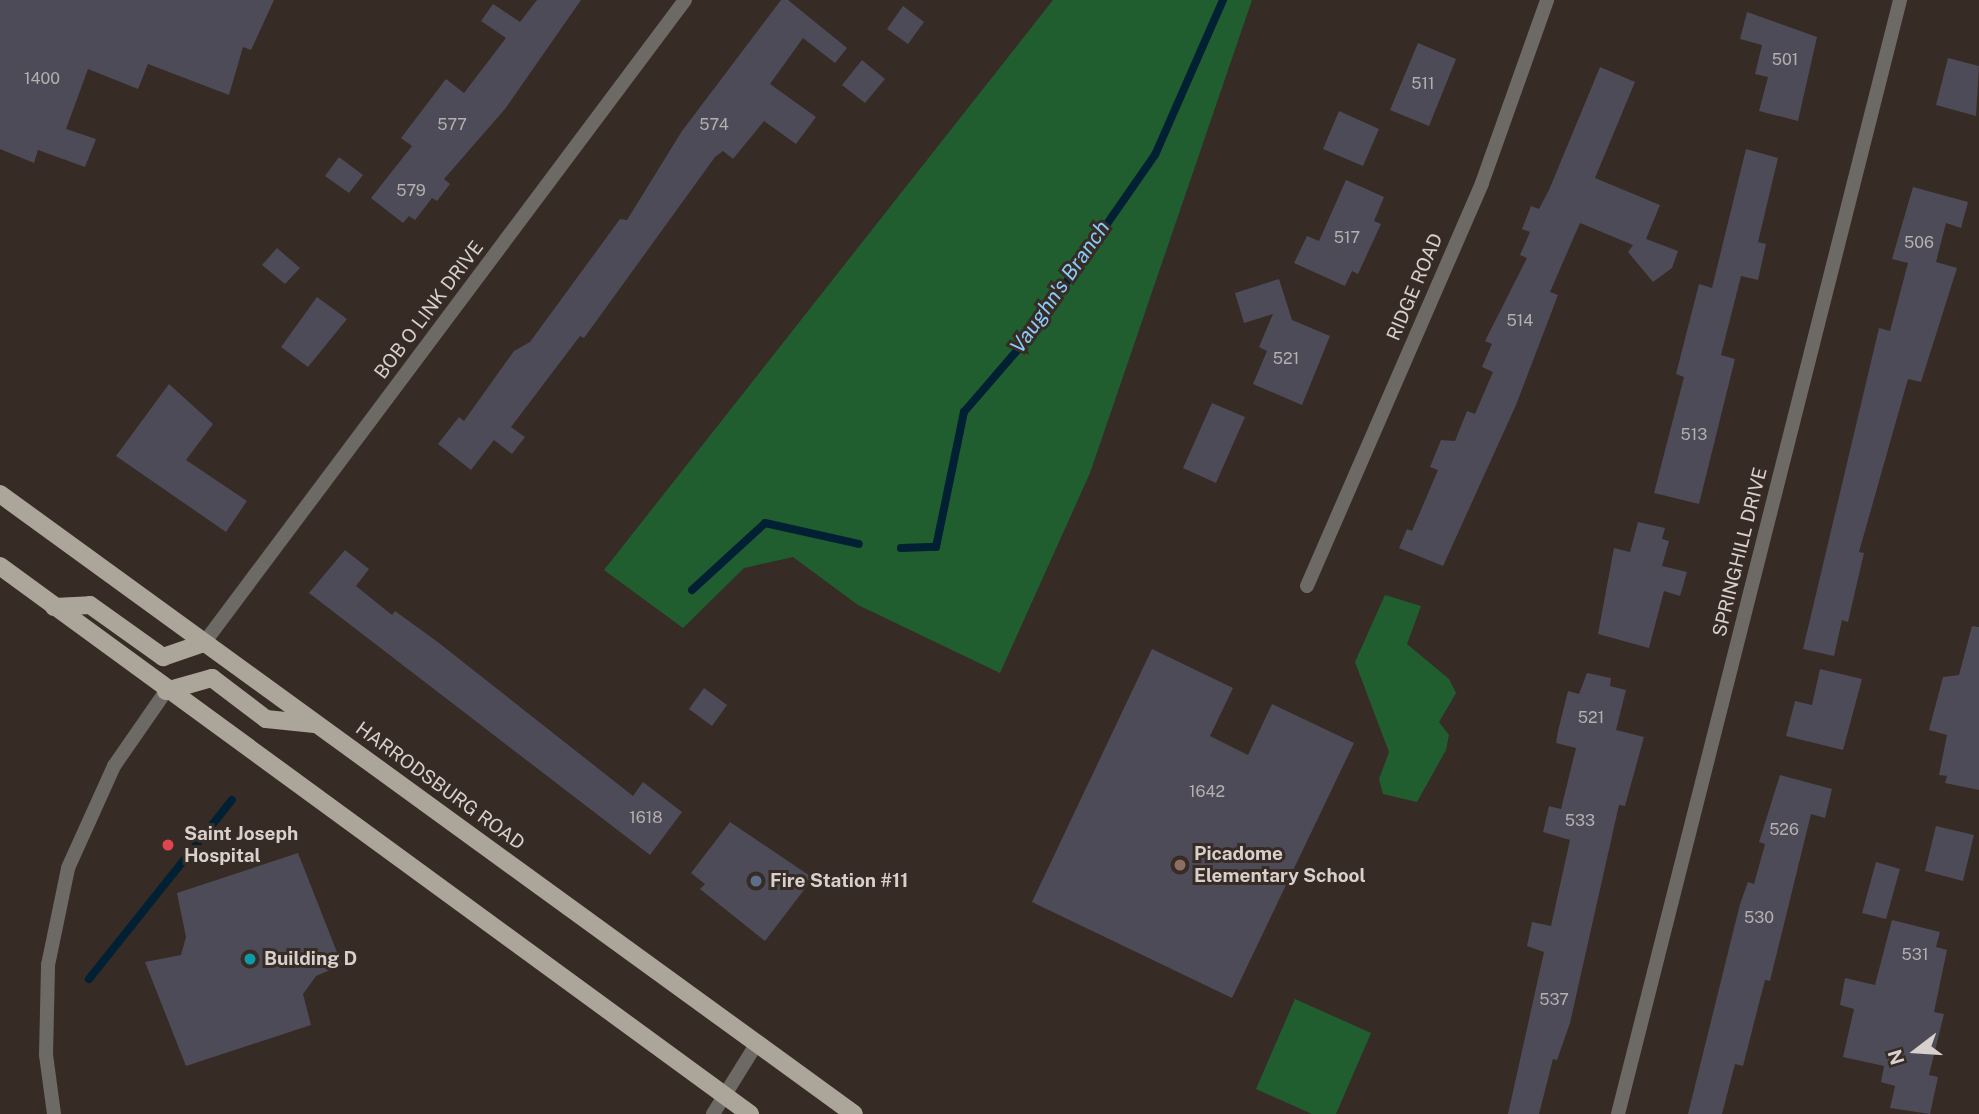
<!DOCTYPE html>
<html>
<head>
<meta charset="utf-8">
<style>
  body { margin:0 }
  #map { position:relative; width:1979px; height:1114px; overflow:hidden; background:#372b25; font-family:"Public Sans",sans-serif }
  div>[style] { position:absolute }
  .green>* { inset:0; background:#205e30 }
  .stream>* { height:8px; margin:-4px; padding:0 4px; transform-origin:4px; border-radius:4px; background:#022033 }
  .building>* { inset:0; background:#4c4b57 }
  .minor>* { height:14px; margin:-7px; padding:0 7px; transform-origin:7px; border-radius:7px; background:#6d6a65 }
  .primary>* { height:18px; margin:-9px; padding:0 9px; transform-origin:9px; border-radius:9px; background:#aca69a }
  .dots>* { width:19px; height:19px; translate:-50% -50%; box-sizing:border-box; border:4px solid #372b25; border-radius:50% }
  span { translate:-50% -50%; white-space:nowrap; text-align:center; line-height:1.15; -webkit-text-stroke:6px #372b25; paint-order:stroke }
  .number-label { font-size:16px; color:#b5afaf }
  .number-label span { -webkit-text-stroke-width:0 }
  .street-label { font-size:19px; color:#d8d0cc }
  .poi-label { font-size:19px; color:#d8d0cc; font-weight:700 }
  .left { translate:0 -50%; text-align:left }
  .water-label { font-size:21px; color:#88cbf9; font-style:italic }
  .north { position:absolute; left:1881px; top:1016px; width:70px; height:70px; -webkit-text-stroke:5px #372b25; paint-order:stroke; rotate:253deg; font-size:19px; font-weight:700; line-height:28px; text-align:center; color:#d8d0cc }
  .north::after { content:''; display:block; margin:auto; width:24px; height:32px; background:#d8d0cc; clip-path:polygon(50% 0,100% 100%,50% 72%,0 100%) }
</style>
</head>
<body>
<div id="map">
  <div class="green">
    <div style="clip-path:polygon(1053px 0,1252px 0,1090px 473px,1000px 673px,858px 605px,793px 557px,744px 568px,683px 628px,604px 570px)"></div>
    <div style="clip-path:polygon(1385px 595px,1421px 606px,1407px 644px,1449px 679px,1456px 693px,1439px 722px,1449px 735px,1446px 750px,1417px 802px,1383px 794px,1379px 779px,1389px 752px,1355px 662px)"></div>
    <div style="clip-path:polygon(1295px 999px,1371px 1033px,1336px 1114px,1312px 1114px,1256px 1089px)"></div>
  </div>
  <div class="stream">
    <div style="left:901px;top:548px;width:35px;rotate:-2deg"></div>
    <div style="left:936px;top:547px;width:138px;rotate:-78.3deg"></div>
    <div style="left:964px;top:412px;width:96px;rotate:-49.2deg"></div>
    <div style="left:1027px;top:339px;width:224px;rotate:-55.2deg"></div>
    <div style="left:1155px;top:155px;width:169px;rotate:-66.3deg"></div>
    <div style="left:692px;top:590px;width:99px;rotate:-42.5deg"></div>
    <div style="left:765px;top:523px;width:96px;rotate:12.6deg"></div>
    <div style="left:89px;top:979px;width:229px;rotate:-51.4deg"></div>
  </div>
  <div class="building">
    <div style="clip-path:polygon(0 0,274px 0,251px 50px,243px 47px,229px 95px,148px 64px,138px 89px,88px 69px,66px 129px,96px 139px,85px 167px,38px 150px,34px 163px,0 149px)"></div>
    <div style="clip-path:polygon(537px 0,581px 0,505px 109px,444px 179px,450px 184px,437px 201px,432px 198px,415px 220px,409px 216px,403px 223px,371px 198px,412px 146px,401px 138px,446px 79px,464px 93px,506px 38px,481px 21px,493px 4px,520px 22px)"></div>
    <div style="clip-path:polygon(781px 0,788px 0,847px 48px,835px 63px,803px 38px,770px 84px,816px 117px,796px 144px,764px 121px,733px 159px,723px 151px,715px 157px,584px 338px,580px 336px,511px 427px,525px 437px,512px 454px,494px 440px,471px 470px,438px 444px,459px 417px,464px 421px,514px 351px,530px 342px,620px 219px,627px 220px,682px 131px)"></div>
    <div style="clip-path:polygon(903px 6px,924px 22px,908px 44px,887px 29px)"></div>
    <div style="clip-path:polygon(1747px 12px,1817px 37px,1798px 121px,1759px 111px,1768px 77px,1755px 74px,1762px 45px,1740px 39px)"></div>
    <div style="clip-path:polygon(1418px 43px,1456px 59px,1429px 126px,1390px 110px)"></div>
    <div style="clip-path:polygon(1948px 58px,1979px 66px,1976px 116px,1936px 105px)"></div>
    <div style="clip-path:polygon(862px 60px,885px 79px,865px 103px,842px 85px)"></div>
    <div style="clip-path:polygon(1600px 67px,1635px 82px,1595px 178px,1660px 205px,1646px 239px,1678px 251px,1672px 268px,1653px 282px,1628px 252px,1633px 245px,1580px 223px,1550px 292px,1558px 295px,1516px 405px,1443px 566px,1399px 548px,1407px 529px,1412px 531px,1438px 470px,1430px 467px,1441px 440px,1455px 441px,1467px 411px,1475px 414px,1493px 372px,1482px 367px,1492px 344px,1485px 341px,1527px 258px,1520px 255px,1530px 232px,1522px 229px,1531px 206px,1539px 209px,1549px 190px)"></div>
    <div style="clip-path:polygon(1339px 111px,1379px 129px,1363px 166px,1323px 149px)"></div>
    <div style="clip-path:polygon(1746px 149px,1778px 158px,1758px 242px,1766px 244px,1758px 280px,1741px 276px,1721px 355px,1735px 359px,1699px 504px,1654px 493px,1684px 377px,1676px 374px,1699px 284px,1712px 288px)"></div>
    <div style="clip-path:polygon(339px 157px,363px 175px,349px 193px,325px 176px)"></div>
    <div style="clip-path:polygon(1346px 180px,1384px 197px,1374px 221px,1381px 224px,1358px 274px,1352px 271px,1345px 286px,1294px 263px,1307px 236px,1319px 241px)"></div>
    <div style="clip-path:polygon(1913px 187px,1968px 202px,1961px 228px,1946px 223px,1936px 262px,1957px 268px,1921px 382px,1908px 379px,1859px 552px,1864px 553px,1848px 622px,1842px 620px,1834px 656px,1803px 649px,1879px 328px,1890px 331px,1908px 263px,1892px 259px)"></div>
    <div style="clip-path:polygon(277px 248px,300px 268px,285px 284px,262px 265px)"></div>
    <div style="clip-path:polygon(1279px 279px,1292px 320px,1330px 336px,1302px 405px,1253px 384px,1267px 351px,1259px 347px,1273px 314px,1244px 323px,1235px 293px)"></div>
    <div style="clip-path:polygon(317px 297px,347px 319px,308px 367px,281px 347px)"></div>
    <div style="clip-path:polygon(169px 384px,213px 424px,186px 460px,247px 501px,226px 532px,116px 456px)"></div>
    <div style="clip-path:polygon(1212px 403px,1245px 417px,1216px 483px,1183px 468px)"></div>
    <div style="clip-path:polygon(1638px 522px,1665px 528px,1662px 539px,1669px 541px,1662px 566px,1687px 572px,1680px 596px,1664px 591px,1649px 648px,1598px 634px,1614px 548px,1630px 552px)"></div>
    <div style="clip-path:polygon(345px 550px,369px 569px,356px 586px,392px 615px,395px 611px,439px 643px,633px 796px,643px 782px,682px 812px,650px 855px,309px 593px)"></div>
    <div style="clip-path:polygon(1972px 626px,1979px 627px,1979px 790px,1945px 783px,1947px 776px,1939px 775px,1947px 735px,1929px 730px,1943px 677px,1959px 675px)"></div>
    <div style="clip-path:polygon(1152px 649px,1233px 688px,1210px 736px,1248px 755px,1272px 704px,1354px 743px,1232px 998px,1032px 902px)"></div>
    <div style="clip-path:polygon(1820px 669px,1862px 679px,1843px 750px,1786px 736px,1795px 701px,1812px 705px)"></div>
    <div style="clip-path:polygon(1587px 673px,1611px 678px,1610px 686px,1626px 690px,1616px 730px,1644px 737px,1625px 806px,1619px 805px,1570px 1023px,1557px 1060px,1553px 1059px,1539px 1114px,1508px 1114px,1544px 952px,1527px 946px,1532px 922px,1551px 926px,1570px 840px,1543px 832px,1549px 806px,1561px 809px,1576px 748px,1556px 743px,1558px 731px,1568px 691px,1579px 694px)"></div>
    <div style="clip-path:polygon(704px 688px,727px 705px,712px 726px,689px 709px)"></div>
    <div style="clip-path:polygon(1780px 775px,1832px 789px,1825px 818px,1811px 814px,1770px 981px,1765px 980px,1743px 1066px,1735px 1064px,1722px 1114px,1688px 1114px,1740px 904px,1748px 882px,1754px 884px,1765px 844px,1759px 842px)"></div>
    <div style="clip-path:polygon(730px 822px,813px 878px,765px 941px,700px 889px,705px 884px,691px 873px)"></div>
    <div style="clip-path:polygon(1936px 826px,1974px 835px,1963px 881px,1925px 871px)"></div>
    <div style="clip-path:polygon(298px 853px,342px 965px,316px 976px,303px 994px,311px 1025px,186px 1066px,145px 962px,181px 955px,186px 937px,177px 893px)"></div>
    <div style="clip-path:polygon(1876px 862px,1900px 869px,1886px 919px,1862px 913px)"></div>
    <div style="clip-path:polygon(1892px 920px,1940px 932px,1936px 947px,1947px 950px,1934px 1012px,1944px 1014px,1929px 1075px,1938px 1077px,1930px 1114px,1890px 1108px,1895px 1086px,1881px 1082px,1884px 1066px,1843px 1057px,1854px 1009px,1840px 1005px,1845px 978px,1875px 985px)"></div>
  </div>
  <div class="minor">
    <div style="left:1307px;top:586px;width:439px;rotate:-66.5deg"></div>
    <div style="left:1482px;top:183px;width:194px;rotate:-70.4deg"></div>
    <div style="left:204px;top:643px;width:803px;rotate:-53.2deg"></div>
    <div style="left:54px;top:1114px;width:60px;rotate:-97.7deg"></div>
    <div style="left:46px;top:1055px;width:90px;rotate:-88.7deg"></div>
    <div style="left:48px;top:965px;width:99px;rotate:-78.3deg"></div>
    <div style="left:68px;top:868px;width:112px;rotate:-65.7deg"></div>
    <div style="left:114px;top:766px;width:91px;rotate:-55.3deg"></div>
    <div style="left:713px;top:1114px;width:84px;rotate:-58.2deg"></div>
    <div style="left:1618px;top:1114px;width:1149px;rotate:-75.79deg"></div>
  </div>
  <div class="primary">
    <div style="left:0;top:494px;width:1055px;rotate:35.98deg"></div>
    <div style="left:0;top:566px;width:929px;rotate:36.15deg"></div>
    <div style="left:54px;top:607px;width:36px;rotate:-3deg"></div>
    <div style="left:90px;top:605px;width:90px;rotate:35.5deg"></div>
    <div style="left:163px;top:657px;width:43px;rotate:-18.9deg"></div>
    <div style="left:166px;top:691px;width:48px;rotate:-15.8deg"></div>
    <div style="left:212px;top:678px;width:68px;rotate:37.2deg"></div>
    <div style="left:266px;top:719px;width:49px;rotate:5.8deg"></div>
  </div>
  <div class="dots">
    <div style="left:168px;top:845px;background:#e0444e"></div>
    <div style="left:1180px;top:865px;background:#8d6e63"></div>
    <div style="left:756px;top:881px;background:#5c6f8a"></div>
    <div style="left:250px;top:959px;background:#0f9aa8"></div>
  </div>
  <div class="number-label">
    <span style="left:1785px;top:60px">501</span>
    <span style="left:42px;top:79px">1400</span>
    <span style="left:1423px;top:84px">511</span>
    <span style="left:452px;top:125px">577</span>
    <span style="left:714px;top:125px">574</span>
    <span style="left:411px;top:191px">579</span>
    <span style="left:1347px;top:238px">517</span>
    <span style="left:1919px;top:243px">506</span>
    <span style="left:1520px;top:321px">514</span>
    <span style="left:1286px;top:359px">521</span>
    <span style="left:1694px;top:435px">513</span>
    <span style="left:1591px;top:718px">521</span>
    <span style="left:1207px;top:792px">1642</span>
    <span style="left:646px;top:818px">1618</span>
    <span style="left:1580px;top:821px">533</span>
    <span style="left:1784px;top:830px">526</span>
    <span style="left:1759px;top:918px">530</span>
    <span style="left:1915px;top:955px">531</span>
    <span style="left:1554px;top:1000px">537</span>
  </div>
  <div class="street-label">
    <span style="left:1415px;top:287px;rotate:-67deg">RIDGE ROAD</span>
    <span style="left:429px;top:310px;rotate:-53deg">BOB O LINK DRIVE</span>
    <span style="left:1740px;top:552px;rotate:-76deg">SPRINGHILL DRIVE</span>
    <span style="left:440px;top:786px;rotate:36deg">HARRODSBURG ROAD</span>
  </div>
  <div class="poi-label">
    <span class="left" style="left:184px;top:845px">Saint Joseph<br>Hospital</span>
    <span class="left" style="left:1194px;top:865px">Picadome<br>Elementary School</span>
    <span class="left" style="left:770px;top:881px">Fire Station #11</span>
    <span class="left" style="left:264px;top:959px">Building D</span>
  </div>
  <div class="water-label">
    <span style="left:1060px;top:287px;rotate:-55deg">Vaughn's Branch</span>
  </div>
  <div class="north">N</div>
</div>
</body>
</html>
